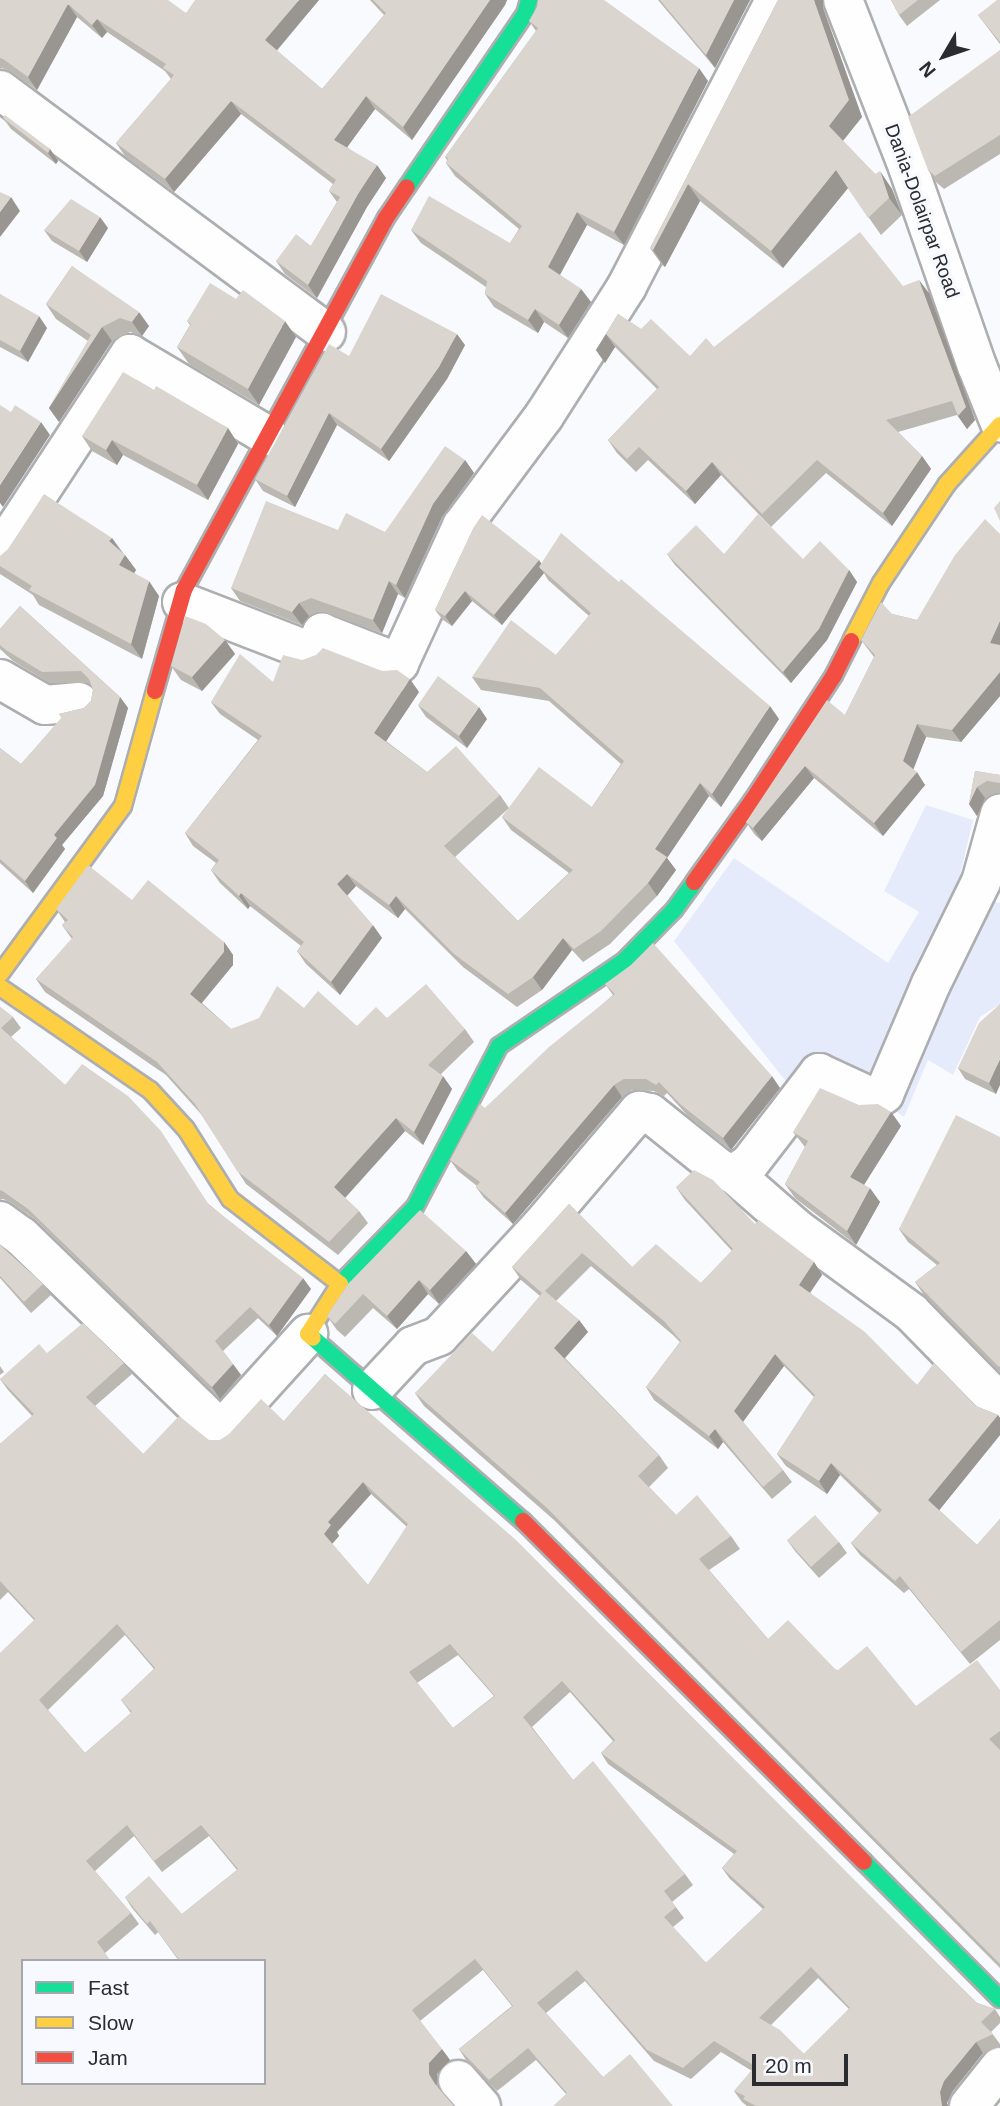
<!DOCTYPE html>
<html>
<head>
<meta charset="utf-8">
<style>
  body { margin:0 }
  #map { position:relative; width:1000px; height:2106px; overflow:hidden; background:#f9fafe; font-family:Helvetica,sans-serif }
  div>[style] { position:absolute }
  .green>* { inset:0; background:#e6ebfc }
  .roads { filter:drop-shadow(2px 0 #adaeb0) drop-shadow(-2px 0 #adaeb0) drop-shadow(0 2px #adaeb0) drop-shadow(0 -2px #adaeb0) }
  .street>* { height:38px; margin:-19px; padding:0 19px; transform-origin:19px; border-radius:19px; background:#fefeff }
  .fast>* { height:16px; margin:-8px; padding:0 8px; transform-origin:8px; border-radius:8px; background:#16e098 }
  .slow>* { height:16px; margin:-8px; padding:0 8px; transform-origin:8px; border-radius:8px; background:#ffcf43 }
  .jam>* { height:16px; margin:-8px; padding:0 8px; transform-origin:8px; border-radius:8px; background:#f24e42 }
  .wall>* { inset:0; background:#bbb7b1 }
  .shaded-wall>* { inset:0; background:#999590 }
  .building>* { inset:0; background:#dad5ce }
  span { translate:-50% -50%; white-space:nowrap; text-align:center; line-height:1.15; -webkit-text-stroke:7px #f8f9ff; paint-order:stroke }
  .street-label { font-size:19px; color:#2b2c30 }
  .legend { position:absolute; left:21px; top:1959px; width:245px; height:126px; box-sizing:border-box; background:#f8f9ff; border:2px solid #a6a7ac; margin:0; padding:9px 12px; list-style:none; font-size:21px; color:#2b2c30 }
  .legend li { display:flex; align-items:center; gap:14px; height:35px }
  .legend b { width:35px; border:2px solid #a6a7ac }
  .north { position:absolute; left:909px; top:21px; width:70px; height:70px; -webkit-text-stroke:5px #f8f9ff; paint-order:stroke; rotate:231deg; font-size:19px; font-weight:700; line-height:28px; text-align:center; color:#2b2c30 }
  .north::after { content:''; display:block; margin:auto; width:24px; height:32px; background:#2b2c30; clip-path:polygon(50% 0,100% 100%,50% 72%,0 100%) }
  .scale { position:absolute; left:752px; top:2054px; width:96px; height:32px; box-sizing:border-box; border:4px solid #2b2c30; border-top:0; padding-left:9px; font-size:21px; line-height:24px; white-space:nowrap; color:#2b2c30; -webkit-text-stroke:5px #f8f9ff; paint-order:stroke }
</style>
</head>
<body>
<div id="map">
  <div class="green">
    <div style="clip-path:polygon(926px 805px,973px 820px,956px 892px,1000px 903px,1000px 1004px,980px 1017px,953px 1075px,928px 1060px,904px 1117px,841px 1069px,812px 1114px,674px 941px,734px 858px,888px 963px,919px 912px,884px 891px)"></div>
  </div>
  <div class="roads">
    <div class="street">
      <div style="left:843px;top:0;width:179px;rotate:68.7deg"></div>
      <div style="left:908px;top:167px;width:211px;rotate:70.9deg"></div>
      <div style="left:977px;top:366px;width:61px;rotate:68deg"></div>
      <div style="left:0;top:90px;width:406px;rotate:36.6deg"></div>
      <div style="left:0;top:552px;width:237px;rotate:-56.7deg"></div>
      <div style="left:130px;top:354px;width:161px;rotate:30.7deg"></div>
      <div style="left:182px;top:602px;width:136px;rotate:21.1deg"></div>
      <div style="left:309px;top:651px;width:7px;rotate:-27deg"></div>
      <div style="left:315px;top:648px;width:17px;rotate:-65deg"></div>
      <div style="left:322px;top:633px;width:83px;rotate:21.3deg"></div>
      <div style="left:399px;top:663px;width:151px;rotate:-65.3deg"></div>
      <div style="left:462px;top:526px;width:137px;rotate:-53.3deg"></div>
      <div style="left:544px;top:416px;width:154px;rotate:-57.4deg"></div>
      <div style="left:627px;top:286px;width:322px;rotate:-62.6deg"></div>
      <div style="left:0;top:679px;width:52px;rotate:30deg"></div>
      <div style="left:45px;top:705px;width:34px;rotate:-5deg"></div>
      <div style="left:734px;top:1174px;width:84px;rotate:41.1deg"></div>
      <div style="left:797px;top:1229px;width:142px;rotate:36.1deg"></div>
      <div style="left:912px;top:1313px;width:126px;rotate:45.6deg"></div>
      <div style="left:0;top:1221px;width:26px;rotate:36deg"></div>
      <div style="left:21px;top:1236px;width:279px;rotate:44.1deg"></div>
      <div style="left:221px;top:1430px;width:130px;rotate:-47.8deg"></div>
      <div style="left:372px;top:1390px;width:60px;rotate:-47deg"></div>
      <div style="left:413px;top:1346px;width:28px;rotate:-21deg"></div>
      <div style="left:439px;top:1336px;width:149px;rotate:-47.2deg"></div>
      <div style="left:540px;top:1227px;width:153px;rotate:-49.5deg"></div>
      <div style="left:639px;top:1111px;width:11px;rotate:10deg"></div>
      <div style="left:650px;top:1113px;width:90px;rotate:38.7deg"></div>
      <div style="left:720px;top:1169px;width:15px;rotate:20deg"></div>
      <div style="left:734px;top:1174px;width:18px;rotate:-34deg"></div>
      <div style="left:749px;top:1164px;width:115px;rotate:-52.4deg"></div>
      <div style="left:819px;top:1073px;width:55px;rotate:24.7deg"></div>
      <div style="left:869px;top:1096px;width:9px;rotate:21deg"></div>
      <div style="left:877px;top:1099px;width:9px;rotate:-36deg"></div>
      <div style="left:884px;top:1094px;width:120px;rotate:-66.9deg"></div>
      <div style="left:931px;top:984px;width:114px;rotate:-63.9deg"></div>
      <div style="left:981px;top:882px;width:71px;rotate:-74.4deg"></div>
      <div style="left:458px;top:2080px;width:35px;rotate:49deg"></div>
      <div style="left:969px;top:2106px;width:50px;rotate:-51.5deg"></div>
    </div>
    <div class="fast">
      <div style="left:407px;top:187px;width:209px;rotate:-55.7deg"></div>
      <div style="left:525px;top:14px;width:15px;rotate:-74deg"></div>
      <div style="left:340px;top:1284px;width:107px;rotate:-45.8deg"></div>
      <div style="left:415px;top:1207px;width:182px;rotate:-62.4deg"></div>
      <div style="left:499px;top:1046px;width:151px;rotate:-34.2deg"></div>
      <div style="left:624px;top:961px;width:71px;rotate:-45.6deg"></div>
      <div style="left:674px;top:910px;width:34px;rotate:-54deg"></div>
      <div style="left:313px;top:1338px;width:279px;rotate:41.1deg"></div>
      <div style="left:864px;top:1862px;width:193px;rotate:45.2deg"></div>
    </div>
    <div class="slow">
      <div style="left:851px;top:641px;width:65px;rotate:-62.7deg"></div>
      <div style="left:881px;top:583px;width:119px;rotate:-56.3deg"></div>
      <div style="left:947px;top:484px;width:79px;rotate:-48.1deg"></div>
      <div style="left:0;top:974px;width:208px;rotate:-53.8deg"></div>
      <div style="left:123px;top:806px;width:119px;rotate:-74.5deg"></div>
      <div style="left:0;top:987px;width:182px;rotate:34.5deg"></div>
      <div style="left:150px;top:1090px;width:53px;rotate:47.3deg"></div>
      <div style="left:186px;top:1129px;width:83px;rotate:57.8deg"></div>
      <div style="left:230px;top:1199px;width:139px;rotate:37.7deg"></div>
      <div style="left:340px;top:1284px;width:59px;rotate:122.6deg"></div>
      <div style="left:308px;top:1334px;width:6px;rotate:39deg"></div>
    </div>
    <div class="jam">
      <div style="left:155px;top:691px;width:105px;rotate:-74deg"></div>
      <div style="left:184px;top:590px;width:423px;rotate:-61.5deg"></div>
      <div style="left:386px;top:218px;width:37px;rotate:-56deg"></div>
      <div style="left:694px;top:882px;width:100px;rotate:-54.4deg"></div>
      <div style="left:752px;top:801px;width:150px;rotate:-56.9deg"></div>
      <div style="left:834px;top:675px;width:38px;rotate:-63deg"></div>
      <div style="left:523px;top:1521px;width:482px;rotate:45deg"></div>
    </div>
  </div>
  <div class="wall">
    <div style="clip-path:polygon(0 0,186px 13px,319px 0,276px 50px,322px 89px,384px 15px,370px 0,507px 0,505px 5px,412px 140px,375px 109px,347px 147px,386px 178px,367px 207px,317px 298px,285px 274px,276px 261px,311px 246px,337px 202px,329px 191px,333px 184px,241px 114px,174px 192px,125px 156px,116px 143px,171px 79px,165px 71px,107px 32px,102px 38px,77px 17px,37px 90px,12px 72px,2px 68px,0 69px)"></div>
    <div style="clip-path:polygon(658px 0,750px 0,715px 68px)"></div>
    <div style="clip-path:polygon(778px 0,823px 8px,862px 117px,843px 141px,875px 174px,892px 189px,902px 215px,881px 235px,848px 188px,783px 268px,700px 201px,665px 267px,662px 265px,650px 248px)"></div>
    <div style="clip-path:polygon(891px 0,940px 0,907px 26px,899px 15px)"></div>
    <div style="clip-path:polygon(1000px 0,1000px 44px,978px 15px)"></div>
    <div style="clip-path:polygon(537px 7px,708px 81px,624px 245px,587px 225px,560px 275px,581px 289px,591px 302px,568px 338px,544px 322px,538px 333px,494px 307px,485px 294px,486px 287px,421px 243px,411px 230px,510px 243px,519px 229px,455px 176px,446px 163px,447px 160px,445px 157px,536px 31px,529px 21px)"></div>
    <div style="clip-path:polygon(1000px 50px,1000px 154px,944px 189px,937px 183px,928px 170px)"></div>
    <div style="clip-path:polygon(3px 118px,50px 149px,58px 161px,56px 164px,11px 129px)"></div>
    <div style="clip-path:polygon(108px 228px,87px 262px,52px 241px,44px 230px)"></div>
    <div style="clip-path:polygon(72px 266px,149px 326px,142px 336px,130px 332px,112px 341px,59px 422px,49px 408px,88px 341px,56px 319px,46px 304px)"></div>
    <div style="clip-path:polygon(903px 286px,929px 293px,975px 420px,967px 429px,957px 415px,898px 432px,922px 456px,931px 469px,892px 526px,826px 473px,771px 527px,721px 475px,695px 504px,648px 460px,636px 472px,617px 453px,608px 440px,657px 389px,615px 347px,605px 363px,596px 350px,618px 314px,641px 329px,690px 356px,714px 347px)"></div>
    <div style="clip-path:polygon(0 294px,47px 328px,28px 362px,0 347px)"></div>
    <div style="clip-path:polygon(187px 321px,296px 337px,259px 405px,189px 364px,177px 347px,190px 325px)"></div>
    <div style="clip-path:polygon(465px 345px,447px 379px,389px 461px,337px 425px,295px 507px,263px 491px,255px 479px,349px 356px)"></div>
    <div style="clip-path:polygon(154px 390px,228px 428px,238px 444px,208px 500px,123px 455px,117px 465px,92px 451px,82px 436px)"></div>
    <div style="clip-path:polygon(465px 460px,474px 473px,442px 517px,405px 598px,398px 594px,382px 633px,320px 611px,309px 616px,302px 625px,240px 601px,231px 588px,338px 530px,385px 532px)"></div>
    <div style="clip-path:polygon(evenodd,474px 527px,539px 560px,541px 564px,779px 719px,721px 807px,709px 796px,667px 858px,676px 870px,657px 896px,610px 944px,583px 962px,572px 950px,542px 990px,517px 1007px,463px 967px,405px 909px,398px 918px,356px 886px,347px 895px,382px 938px,340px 995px,306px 964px,297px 951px,301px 946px,250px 906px,248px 909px,220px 883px,211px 870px,216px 863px,193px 846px,185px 833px,258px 740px,220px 714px,211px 702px,273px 682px,419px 692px,386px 741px,427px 772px,500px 795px,509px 808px,592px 807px,621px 764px,549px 701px,481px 690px,472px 677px,556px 655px,589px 616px,548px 580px,544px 573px,502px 625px,472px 601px,452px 626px,443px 620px,435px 610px,474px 527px,509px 808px,502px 817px,511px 830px,569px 873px,518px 921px,455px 857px,509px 808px)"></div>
    <div style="clip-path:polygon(1000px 534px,1000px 696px,961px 742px,926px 737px,913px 769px,925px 785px,883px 836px,814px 778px,762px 841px,755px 835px,746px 822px,845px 715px,874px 657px,861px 640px,892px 614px,917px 620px)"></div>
    <div style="clip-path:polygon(112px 538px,136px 570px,134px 573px,159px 596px,142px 659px,39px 605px,33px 595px,0 574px,0 556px)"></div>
    <div style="clip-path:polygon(667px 554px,724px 554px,803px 559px,849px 570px,857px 582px,827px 640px,791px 683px,675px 565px)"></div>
    <div style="clip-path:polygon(20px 606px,120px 697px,128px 708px,103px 796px,62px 845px,65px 849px,33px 893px,0 863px,0 748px,21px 764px,62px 718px,59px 714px,84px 708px,91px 701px,93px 690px,91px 685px,89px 683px,50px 683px,13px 661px,0 649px,0 629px)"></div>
    <div style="clip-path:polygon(225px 640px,235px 654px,202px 691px,181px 680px,171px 666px)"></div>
    <div style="clip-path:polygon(418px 705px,487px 719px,467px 748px,426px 717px)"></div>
    <div style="clip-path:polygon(975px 771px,1000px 775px,1000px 793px,995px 793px,985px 798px,977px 816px,969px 804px)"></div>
    <div style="clip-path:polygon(132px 900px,224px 942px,233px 955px,233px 965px,202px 1003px,231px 1029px,304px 1008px,357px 1026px,387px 1018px,465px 1029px,474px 1042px,441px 1074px,452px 1089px,423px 1145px,405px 1131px,345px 1198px,359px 1211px,368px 1223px,338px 1255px,246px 1184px,201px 1114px,166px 1075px,45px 992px,36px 979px,72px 939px,62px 925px,65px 922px,56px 909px)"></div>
    <div style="clip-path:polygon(605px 984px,780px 1088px,731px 1150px,688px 1116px,667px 1093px,664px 1096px,654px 1091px,632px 1090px,622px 1097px,513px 1224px,484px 1198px,476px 1187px,477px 1186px,458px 1171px,450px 1160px,485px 1108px,613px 995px)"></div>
    <div style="clip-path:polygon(1000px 1004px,996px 1094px,965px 1079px,958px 1068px)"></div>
    <div style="clip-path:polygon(0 1007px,13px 1017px,21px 1028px,11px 1037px,65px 1085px,311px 1289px,277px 1336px,258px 1318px,223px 1351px,241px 1375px,220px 1399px,36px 1220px,12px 1203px,3px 1199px,0 1200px)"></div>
    <div style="clip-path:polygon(859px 1105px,891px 1112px,901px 1126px,864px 1185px,880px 1202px,856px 1245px,795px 1198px,785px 1184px,805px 1147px,793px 1132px)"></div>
    <div style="clip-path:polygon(1000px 1137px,1000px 1372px,924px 1295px,915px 1282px,937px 1265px,908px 1242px,899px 1229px)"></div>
    <div style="clip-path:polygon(676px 1187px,755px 1224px,814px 1262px,822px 1275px,810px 1293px,917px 1385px,976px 1406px,998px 1415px,1000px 1418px,1000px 1435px,939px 1510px,977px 1545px,1000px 1519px,1000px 1640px,970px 1664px,909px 1589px,904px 1593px,860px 1555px,851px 1543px,879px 1513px,840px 1475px,827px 1494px,786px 1466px,777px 1454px,814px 1397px,784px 1366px,743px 1422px,783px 1470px,792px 1482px,772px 1499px,723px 1442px,718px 1449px,654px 1400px,646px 1387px,680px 1342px,673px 1335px,591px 1266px,556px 1301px,579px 1320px,588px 1332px,565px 1358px,659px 1455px,668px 1468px,649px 1487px,676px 1515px,731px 1536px,740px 1549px,709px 1570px,768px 1639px,916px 1706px,1000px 1690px,1000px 1968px,554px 1520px,424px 1406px,415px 1393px,493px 1352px,540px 1296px,521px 1280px,512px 1267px,569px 1204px,632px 1267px,701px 1283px,732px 1251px,685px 1200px)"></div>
    <div style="clip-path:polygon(0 1245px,43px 1284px,51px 1295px,31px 1313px,0 1278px)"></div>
    <div style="clip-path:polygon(466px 1251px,476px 1264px,439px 1304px,428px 1294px,397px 1329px,373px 1308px,345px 1337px,337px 1330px,327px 1316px,348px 1284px)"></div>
    <div style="clip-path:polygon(evenodd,47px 1353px,124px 1363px,132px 1374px,95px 1406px,143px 1454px,209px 1440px,220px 1440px,284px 1421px,325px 1374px,977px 2003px,995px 2009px,1000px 2017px,1000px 2023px,991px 2032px,1000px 2044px,1000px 2046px,983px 2053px,952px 2092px,947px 2103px,948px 2106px,747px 2106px,742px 2102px,734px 2091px,752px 2071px,721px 2052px,691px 2079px,654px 2061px,585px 1981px,546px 2013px,603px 2077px,566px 2094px,536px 2060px,497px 2091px,466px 2060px,459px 2049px,512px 2006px,483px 1970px,420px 2021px,450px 2060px,437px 2074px,437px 2085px,0 2106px,34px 1620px,8px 1592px,0 1600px,0 1444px,32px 1416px,8px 1390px,0 1379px,47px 1353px,371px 1494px,407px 1527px,368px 1585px,332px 1544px,339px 1536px,337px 1532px,371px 1494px,47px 1353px,125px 1635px,154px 1669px,121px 1700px,131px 1713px,85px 1753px,48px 1710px,125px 1635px,47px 1353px,458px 1655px,494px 1696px,453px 1728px,417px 1683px,458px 1655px,47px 1353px,570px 1692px,613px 1741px,601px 1753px,608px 1764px,734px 1854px,722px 1868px,730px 1879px,763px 1909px,706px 1963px,673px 1927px,684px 1918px,672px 1902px,693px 1885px,685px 1874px,573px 1780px,532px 1727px,570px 1692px,47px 1353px,134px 1836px,162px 1872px,209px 1836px,237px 1870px,182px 1914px,125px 1897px,132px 1908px,155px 1935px,158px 1932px,179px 1961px,264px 1961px,23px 2083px,105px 1953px,139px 1924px,131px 1913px,95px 1871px,134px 1836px,47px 1353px,818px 1978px,849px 2009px,804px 2054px,771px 2025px,818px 1978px)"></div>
    <div style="clip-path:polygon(0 1366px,4px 1372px,0 1375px)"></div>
    <div style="clip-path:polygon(787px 1540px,839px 1542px,847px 1553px,819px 1578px,795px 1551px)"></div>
  </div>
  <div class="shaded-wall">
    <div style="clip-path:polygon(299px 0,319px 0,274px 54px,265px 40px)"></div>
    <div style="clip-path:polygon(490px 0,507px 0,505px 5px,412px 140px,403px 127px)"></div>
    <div style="clip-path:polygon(734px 0,750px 0,715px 68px,706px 55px)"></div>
    <div style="clip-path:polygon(814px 0,823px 0,823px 8px,862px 117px,841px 143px,829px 126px)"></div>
    <div style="clip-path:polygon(68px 4px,77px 17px,37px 90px,28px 77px)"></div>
    <div style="clip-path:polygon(97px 19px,107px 32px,102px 38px,92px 25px)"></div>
    <div style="clip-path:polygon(699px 68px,708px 81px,624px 245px,614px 232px)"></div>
    <div style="clip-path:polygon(366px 96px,375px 109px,343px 153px,334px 140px)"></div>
    <div style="clip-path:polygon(231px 101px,241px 114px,174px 192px,165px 179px)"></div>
    <div style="clip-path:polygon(50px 149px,58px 161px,56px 164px,48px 153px)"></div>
    <div style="clip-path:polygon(377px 165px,386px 178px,367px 207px,317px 298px,308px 285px,358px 194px)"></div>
    <div style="clip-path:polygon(836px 170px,848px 188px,783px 268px,771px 251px)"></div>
    <div style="clip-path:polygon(880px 171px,892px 189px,902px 215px,889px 198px)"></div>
    <div style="clip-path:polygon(688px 184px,700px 201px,665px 267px,653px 250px)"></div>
    <div style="clip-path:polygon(11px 197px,20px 211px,0 237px,0 212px)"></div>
    <div style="clip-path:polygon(577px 212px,587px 225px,557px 280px,548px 267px)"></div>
    <div style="clip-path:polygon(100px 217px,108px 228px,87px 262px,79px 251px)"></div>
    <div style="clip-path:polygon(919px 280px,929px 293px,975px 420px,967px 429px,958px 416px)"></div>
    <div style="clip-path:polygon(581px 289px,591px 302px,568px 338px,559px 325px)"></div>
    <div style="clip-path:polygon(535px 309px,544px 322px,538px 333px,528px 320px)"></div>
    <div style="clip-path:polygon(139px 312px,149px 326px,142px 336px,132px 322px)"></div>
    <div style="clip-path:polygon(39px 316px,47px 328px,28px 362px,20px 351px)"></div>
    <div style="clip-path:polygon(285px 321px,296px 337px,259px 405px,248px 389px)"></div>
    <div style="clip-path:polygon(102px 327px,112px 341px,59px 422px,49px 408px)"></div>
    <div style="clip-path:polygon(457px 334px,465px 345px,447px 379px,389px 461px,381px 449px)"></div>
    <div style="clip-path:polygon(606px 334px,615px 347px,605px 363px,596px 350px)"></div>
    <div style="clip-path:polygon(329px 413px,337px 425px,295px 507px,287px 496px)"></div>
    <div style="clip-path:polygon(41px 422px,50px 435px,3px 507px,0 503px,0 485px)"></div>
    <div style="clip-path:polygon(228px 428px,238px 444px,208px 500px,197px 485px)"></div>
    <div style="clip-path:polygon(112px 440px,123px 455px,117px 465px,106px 450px)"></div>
    <div style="clip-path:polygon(922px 456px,931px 469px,892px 526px,883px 513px)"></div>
    <div style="clip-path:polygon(465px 460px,474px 473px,442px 517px,405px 598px,396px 585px,433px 504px)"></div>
    <div style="clip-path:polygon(712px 462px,721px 475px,695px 504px,686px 491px)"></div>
    <div style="clip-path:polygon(112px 538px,122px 553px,109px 541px)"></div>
    <div style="clip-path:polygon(125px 555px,136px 570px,130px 580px,119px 565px)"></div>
    <div style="clip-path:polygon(539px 560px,546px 571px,539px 567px,544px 573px,502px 625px,494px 615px)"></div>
    <div style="clip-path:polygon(849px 570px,857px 582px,827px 640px,791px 683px,783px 672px)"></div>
    <div style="clip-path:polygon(149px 581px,159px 596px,142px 659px,131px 644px)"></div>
    <div style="clip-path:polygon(389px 581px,398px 594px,382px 633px,373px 620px)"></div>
    <div style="clip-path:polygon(465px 591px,472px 601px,452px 626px,445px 616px)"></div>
    <div style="clip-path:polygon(299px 603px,309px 616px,302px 625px,292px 612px)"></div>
    <div style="clip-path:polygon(1000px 621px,1000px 653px,990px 643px)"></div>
    <div style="clip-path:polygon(225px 640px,235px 654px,202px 691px,192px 677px)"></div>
    <div style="clip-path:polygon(1000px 672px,1000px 696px,961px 742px,952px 730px)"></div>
    <div style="clip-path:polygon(410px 679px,419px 692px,383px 746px,374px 733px)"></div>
    <div style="clip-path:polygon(120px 697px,128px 708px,103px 796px,62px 845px,65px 849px,33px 893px,25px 881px,54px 835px)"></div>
    <div style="clip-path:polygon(770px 706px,779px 719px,721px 807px,712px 794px)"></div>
    <div style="clip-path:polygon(479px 707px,487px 719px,467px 748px,459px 736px)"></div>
    <div style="clip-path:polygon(917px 724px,926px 737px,912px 773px,903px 761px)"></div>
    <div style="clip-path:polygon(805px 766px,814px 778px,762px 841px,753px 828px)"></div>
    <div style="clip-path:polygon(917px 772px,925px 785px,883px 836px,874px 823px)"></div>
    <div style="clip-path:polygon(700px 783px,709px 796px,667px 858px,676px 870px,657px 896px,648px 883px,655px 849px)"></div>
    <div style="clip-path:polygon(977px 787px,985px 798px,977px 816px,969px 804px)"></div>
    <div style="clip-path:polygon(347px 874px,356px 886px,346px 897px,337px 884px)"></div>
    <div style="clip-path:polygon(241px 893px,250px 906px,248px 909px,239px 896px)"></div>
    <div style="clip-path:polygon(396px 896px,405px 909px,398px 918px,389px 905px)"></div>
    <div style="clip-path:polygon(373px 925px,382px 938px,340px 995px,331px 982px)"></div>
    <div style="clip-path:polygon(563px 938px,572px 950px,542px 990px,533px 977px)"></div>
    <div style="clip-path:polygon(224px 942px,233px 955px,233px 965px,199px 1006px,190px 994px)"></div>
    <div style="clip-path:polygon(1000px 1059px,1000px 1085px,996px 1094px,989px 1083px)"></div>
    <div style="clip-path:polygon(443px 1076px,452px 1089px,423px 1145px,414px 1132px)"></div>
    <div style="clip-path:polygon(772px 1076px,780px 1088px,731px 1150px,723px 1138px)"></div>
    <div style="clip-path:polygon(614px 1085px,622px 1097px,513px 1224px,505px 1213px)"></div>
    <div style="clip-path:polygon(891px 1112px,901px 1126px,860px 1191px,850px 1177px)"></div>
    <div style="clip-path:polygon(396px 1118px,405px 1131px,343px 1200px,334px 1187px)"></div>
    <div style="clip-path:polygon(870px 1188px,880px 1202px,856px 1245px,847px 1231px)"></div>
    <div style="clip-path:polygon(466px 1251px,476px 1264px,439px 1304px,430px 1290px)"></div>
    <div style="clip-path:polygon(814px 1262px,822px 1275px,807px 1297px,799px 1285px)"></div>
    <div style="clip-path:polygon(303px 1278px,311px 1289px,277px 1336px,269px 1325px)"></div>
    <div style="clip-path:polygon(419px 1280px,428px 1294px,397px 1329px,387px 1316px)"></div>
    <div style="clip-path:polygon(579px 1320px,588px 1332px,563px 1360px,554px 1348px)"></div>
    <div style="clip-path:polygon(775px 1354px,784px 1366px,742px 1423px,734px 1411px)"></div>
    <div style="clip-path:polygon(233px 1364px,241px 1375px,220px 1399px,212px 1387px)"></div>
    <div style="clip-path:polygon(998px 1415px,1000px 1418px,1000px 1435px,937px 1513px,928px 1500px)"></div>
    <div style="clip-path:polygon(715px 1429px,723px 1442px,718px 1449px,709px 1436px)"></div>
    <div style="clip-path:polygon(831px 1463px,840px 1475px,827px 1494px,819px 1481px)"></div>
    <div style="clip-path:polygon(363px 1482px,371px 1494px,337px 1532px,339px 1536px,331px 1545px,324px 1534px,328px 1522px)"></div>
    <div style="clip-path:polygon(976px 2042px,983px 2053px,952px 2092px,947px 2103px,948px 2106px,942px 2106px,940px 2092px,944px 2081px)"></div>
    <div style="clip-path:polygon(442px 2049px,450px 2060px,437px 2074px,437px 2085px,442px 2094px,429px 2074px,429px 2063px)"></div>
  </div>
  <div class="building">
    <div style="clip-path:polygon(0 0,168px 0,186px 13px,195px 0,299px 0,265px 40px,322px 89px,386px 13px,373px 0,490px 0,403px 127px,366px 96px,334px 140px,377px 165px,358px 194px,308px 285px,276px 261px,296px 234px,311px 246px,340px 197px,329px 191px,336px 180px,231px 101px,165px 179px,116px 143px,174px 75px,163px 68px,166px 64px,97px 19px,92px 25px,68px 4px,28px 77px,3px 59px,0 58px)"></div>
    <div style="clip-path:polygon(538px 0,604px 0,699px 68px,614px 232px,577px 212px,548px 267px,581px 289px,559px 325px,535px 309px,528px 320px,485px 294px,487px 281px,411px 230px,429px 196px,510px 243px,522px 226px,446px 163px,448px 158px,445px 157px,538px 28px,529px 21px,537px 7px)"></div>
    <div style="clip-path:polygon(660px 0,734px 0,706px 55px)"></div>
    <div style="clip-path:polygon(778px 0,814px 0,849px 100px,829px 126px,875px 174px,880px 171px,889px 198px,868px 218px,836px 170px,771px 251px,688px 184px,653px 250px,650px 248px)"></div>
    <div style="clip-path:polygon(891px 0,918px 0,899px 15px)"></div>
    <div style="clip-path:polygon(997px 0,1000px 0,1000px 42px,978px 15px)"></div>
    <div style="clip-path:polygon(1000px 50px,1000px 135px,935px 176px,928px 170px,908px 117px)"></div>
    <div style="clip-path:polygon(5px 115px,50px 149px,48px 153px,3px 118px)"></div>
    <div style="clip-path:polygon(0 192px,11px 197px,0 212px)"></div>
    <div style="clip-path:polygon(71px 199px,100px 217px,79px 251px,44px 230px)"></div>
    <div style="clip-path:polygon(860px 232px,903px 286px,919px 280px,966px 407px,958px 416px,952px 401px,886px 420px,922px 456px,883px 513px,817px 460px,762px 514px,712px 462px,686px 491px,639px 447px,627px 459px,608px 440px,659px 387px,606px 334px,596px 350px,618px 314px,641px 329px,651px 319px,690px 356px,706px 338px,714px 347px)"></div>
    <div style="clip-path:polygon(72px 266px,139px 312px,132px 322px,120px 318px,102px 327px,49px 408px,91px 335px,46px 304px)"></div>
    <div style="clip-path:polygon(210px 283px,236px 299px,243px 290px,285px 321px,248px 389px,177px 347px,191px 324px,187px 321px)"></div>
    <div style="clip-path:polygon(0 294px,39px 316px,20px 351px,0 340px)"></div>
    <div style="clip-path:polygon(381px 294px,457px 334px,439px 367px,381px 449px,329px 413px,287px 496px,255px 479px,329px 344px,349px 356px)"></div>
    <div style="clip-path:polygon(123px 372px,154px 390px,156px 386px,228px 428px,197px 485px,112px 440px,106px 450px,82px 436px)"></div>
    <div style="clip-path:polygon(0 405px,11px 412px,15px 405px,41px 422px,0 485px)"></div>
    <div style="clip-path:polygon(445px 446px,465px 460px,433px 504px,396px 585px,389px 581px,373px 620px,311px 598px,299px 603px,292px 612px,231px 588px,266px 501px,338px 530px,346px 513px,385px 532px)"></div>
    <div style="clip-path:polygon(44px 494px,112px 538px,109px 541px,125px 555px,119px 565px,149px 581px,131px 644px,29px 590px,32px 586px,0 566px,0 556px,8px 549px)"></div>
    <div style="clip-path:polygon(1000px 501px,1000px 521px,994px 508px)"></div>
    <div style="clip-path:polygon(758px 514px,803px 559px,820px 541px,849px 570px,819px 629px,783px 672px,667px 554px,696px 525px,724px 554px)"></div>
    <div style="clip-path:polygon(482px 515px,539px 560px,494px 615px,465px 591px,445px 616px,435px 610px,474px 527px)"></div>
    <div style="clip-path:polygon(985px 519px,1000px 534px,1000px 621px,990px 643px,1000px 645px,1000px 672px,952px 730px,917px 724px,903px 761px,917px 772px,874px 823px,805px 766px,753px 828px,746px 822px,827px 700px,845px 715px,875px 655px,861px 640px,881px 602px,892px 614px,917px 620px,955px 555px)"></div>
    <div style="clip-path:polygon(561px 533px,619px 582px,621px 579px,770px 706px,712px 794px,700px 783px,655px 849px,667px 857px,648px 883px,601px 931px,574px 949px,563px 938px,533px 977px,508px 994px,454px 954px,396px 896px,389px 905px,347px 874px,337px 884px,373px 925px,331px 982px,297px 951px,304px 942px,241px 893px,239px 896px,211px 870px,219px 860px,185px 833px,262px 736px,211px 702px,240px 654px,273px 682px,283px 655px,302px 660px,316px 655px,323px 648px,382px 671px,397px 670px,410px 679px,374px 733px,427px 772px,456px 746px,500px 795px,444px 846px,518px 921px,573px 870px,502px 817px,539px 767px,592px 807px,624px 761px,540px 688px,472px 677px,511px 620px,556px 655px,591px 613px,539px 567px)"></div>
    <div style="clip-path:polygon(20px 606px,120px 697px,95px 785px,54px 835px,57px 838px,25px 881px,0 859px,0 748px,21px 764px,62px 717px,59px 714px,84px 708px,91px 701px,93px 690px,89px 679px,81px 671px,42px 672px,6px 650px,0 645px,0 629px)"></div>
    <div style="clip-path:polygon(185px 616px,206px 624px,225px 640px,192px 677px,171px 666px)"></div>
    <div style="clip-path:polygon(438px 676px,479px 707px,459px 736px,418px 705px)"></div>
    <div style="clip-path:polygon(975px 771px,1000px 775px,1000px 783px,987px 781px,977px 787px,969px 804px)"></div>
    <div style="clip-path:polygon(88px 865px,132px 900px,148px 880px,224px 942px,224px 952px,190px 994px,231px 1029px,259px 1018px,277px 986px,304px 1008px,318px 991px,357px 1026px,376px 1007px,387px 1018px,426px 984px,465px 1029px,428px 1065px,443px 1076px,414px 1132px,396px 1118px,334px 1187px,359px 1211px,329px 1242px,237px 1171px,195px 1104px,157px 1062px,36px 979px,73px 937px,62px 925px,68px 920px,56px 909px)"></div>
    <div style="clip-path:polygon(653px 943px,772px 1076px,723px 1138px,680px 1104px,659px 1082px,656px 1085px,646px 1079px,624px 1079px,614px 1085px,505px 1213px,476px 1187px,480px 1182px,450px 1160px,480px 1104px,485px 1108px,549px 1047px,615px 994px,605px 984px,631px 965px)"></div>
    <div style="clip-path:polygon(1000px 1004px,1000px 1059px,989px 1083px,958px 1068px,979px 1023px)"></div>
    <div style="clip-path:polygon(0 1007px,13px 1017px,1px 1028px,65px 1085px,82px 1064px,128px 1096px,161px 1131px,209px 1205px,303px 1278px,269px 1325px,250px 1307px,215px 1341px,233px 1364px,212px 1387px,28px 1209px,4px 1192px,0 1190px)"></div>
    <div style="clip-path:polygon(820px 1088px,859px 1105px,878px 1104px,891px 1112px,850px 1177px,870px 1188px,847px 1231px,785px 1184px,808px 1141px,793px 1132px)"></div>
    <div style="clip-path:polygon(956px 1115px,1000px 1137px,1000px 1366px,999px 1367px,915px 1282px,940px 1263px,899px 1229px)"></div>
    <div style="clip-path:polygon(694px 1170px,713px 1180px,755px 1224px,759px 1220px,814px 1262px,799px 1285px,865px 1332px,917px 1385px,934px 1363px,976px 1406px,998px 1415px,928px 1500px,977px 1545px,1000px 1519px,1000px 1620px,961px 1652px,900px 1576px,895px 1581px,851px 1543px,882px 1510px,831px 1463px,819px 1481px,777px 1454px,815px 1395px,775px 1354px,734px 1411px,783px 1470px,763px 1487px,715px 1429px,709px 1436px,646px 1387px,681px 1341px,665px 1322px,582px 1253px,545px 1291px,579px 1320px,554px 1348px,659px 1455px,638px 1476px,676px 1515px,697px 1495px,731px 1536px,699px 1559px,768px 1639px,788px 1620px,837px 1671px,867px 1646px,916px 1706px,977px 1660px,1000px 1690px,1000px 1731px,989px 1739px,1000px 1750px,1000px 1964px,546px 1507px,415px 1393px,472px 1333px,493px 1352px,542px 1293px,512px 1267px,569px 1204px,632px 1267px,656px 1244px,701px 1283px,733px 1249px,676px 1187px)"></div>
    <div style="clip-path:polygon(420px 1210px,466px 1251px,430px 1290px,419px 1280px,387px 1316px,363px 1294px,335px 1324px,327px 1316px,348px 1284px)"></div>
    <div style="clip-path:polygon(0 1245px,43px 1284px,24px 1302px,0 1276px)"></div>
    <div style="clip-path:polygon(evenodd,83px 1323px,124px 1363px,86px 1397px,143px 1454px,179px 1416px,209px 1440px,220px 1440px,229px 1434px,261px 1399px,284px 1421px,325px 1374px,516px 1540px,977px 2003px,995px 2009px,981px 2022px,993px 2034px,976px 2042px,944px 2081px,940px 2092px,942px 2106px,756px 2106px,743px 2099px,745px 2096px,734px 2091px,755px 2066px,714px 2041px,683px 2068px,647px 2050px,577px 1970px,537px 2003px,603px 2077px,630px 2054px,673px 2106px,553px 2106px,567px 2093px,528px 2048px,489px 2080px,459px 2049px,513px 2006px,475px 1959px,412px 2010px,442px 2049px,429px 2063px,429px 2074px,434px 2083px,454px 2106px,0 2106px,0 1653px,35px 1619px,0 1581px,0 1444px,34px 1414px,0 1379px,39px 1344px,47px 1353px,83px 1323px,363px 1482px,408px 1524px,368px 1585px,324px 1534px,331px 1525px,328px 1522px,363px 1482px,83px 1323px,117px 1624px,155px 1668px,121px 1700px,132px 1712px,85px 1753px,39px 1700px,117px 1624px,83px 1323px,450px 1644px,495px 1696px,453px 1728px,409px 1672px,450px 1644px,83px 1323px,562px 1681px,615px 1740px,601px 1753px,737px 1851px,722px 1868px,765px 1907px,706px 1963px,664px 1917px,676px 1907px,664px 1891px,685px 1874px,593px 1761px,573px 1780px,523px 1717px,562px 1681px,83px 1323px,127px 1825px,154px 1861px,201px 1825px,238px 1869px,182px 1914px,149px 1876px,125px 1897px,147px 1924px,150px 1921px,180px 1961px,264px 1961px,264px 2083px,23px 2083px,23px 1961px,111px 1961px,97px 1942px,131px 1913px,86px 1861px,127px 1825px,83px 1323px,811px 1967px,850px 2008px,804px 2054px,780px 2030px,759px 2018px,811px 1967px)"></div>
    <div style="clip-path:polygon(815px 1515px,839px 1542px,811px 1567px,787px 1540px)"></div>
  </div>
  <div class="street-label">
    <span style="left:922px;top:211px;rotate:70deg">Dania-Dolairpar Road</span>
  </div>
  <ul class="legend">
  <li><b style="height:9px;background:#16e098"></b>Fast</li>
  <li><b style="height:9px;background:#ffcf43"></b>Slow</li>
  <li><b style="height:9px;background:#f24e42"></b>Jam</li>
  </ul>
  <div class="north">N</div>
  <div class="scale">20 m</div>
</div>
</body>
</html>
